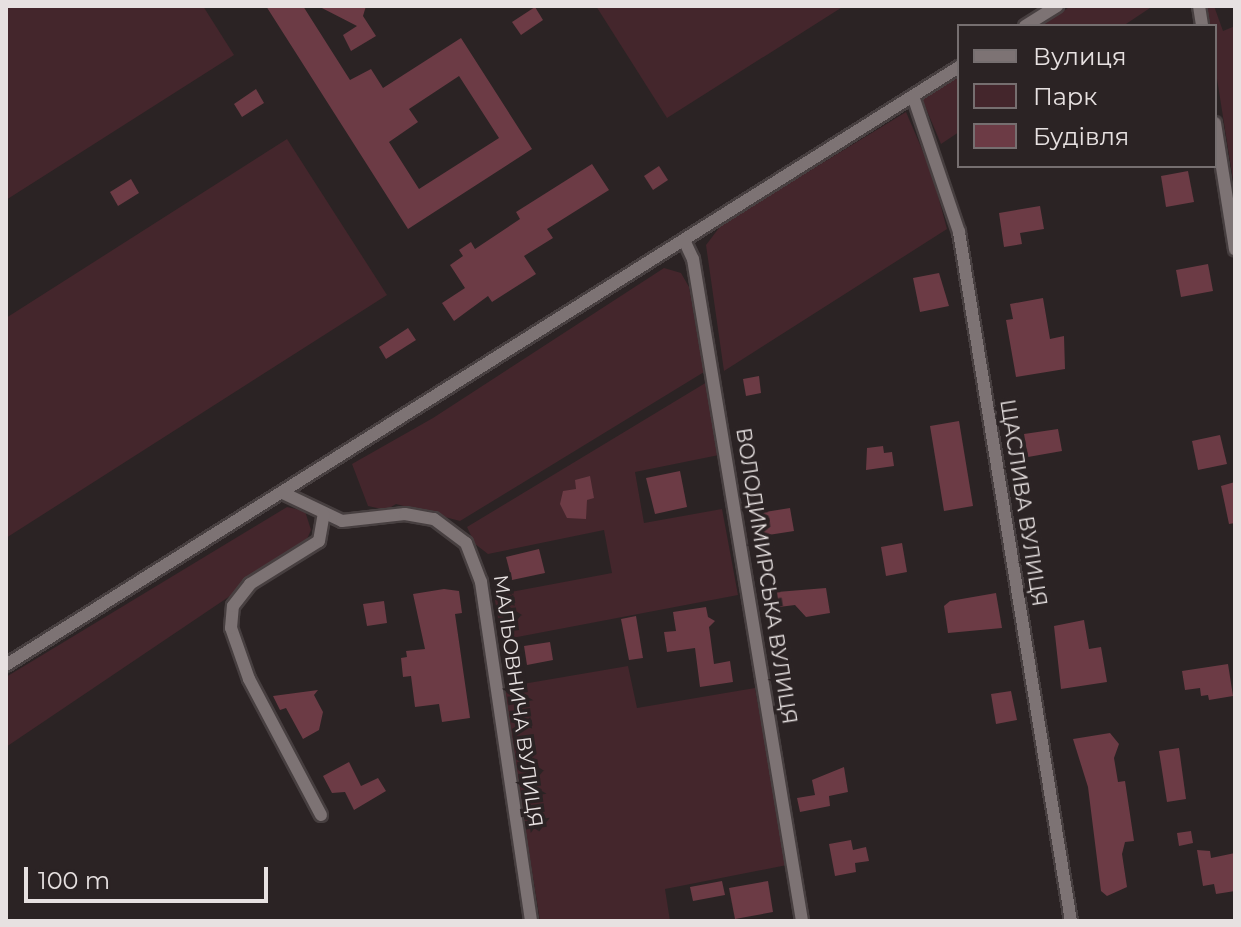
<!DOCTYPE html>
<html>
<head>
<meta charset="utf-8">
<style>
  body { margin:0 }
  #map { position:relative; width:1241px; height:927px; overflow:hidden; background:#2b2324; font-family:Montserrat,sans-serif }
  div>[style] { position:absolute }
  .green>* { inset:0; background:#44262c }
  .building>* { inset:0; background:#6c3b45 }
  .roads { filter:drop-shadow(2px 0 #473f40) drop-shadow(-2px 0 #473f40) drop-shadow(0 2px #473f40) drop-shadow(0 -2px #473f40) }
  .minor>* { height:12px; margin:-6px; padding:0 6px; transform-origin:6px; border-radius:6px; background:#7d7374 }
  span { translate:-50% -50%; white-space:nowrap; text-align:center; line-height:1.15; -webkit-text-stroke:7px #2b2324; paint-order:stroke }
  .street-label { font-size:20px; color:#e7e1e1 }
  .frame { position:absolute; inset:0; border:8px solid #e7e1e1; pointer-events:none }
  .legend { position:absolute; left:957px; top:24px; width:260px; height:144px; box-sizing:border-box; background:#2b2324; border:2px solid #766f70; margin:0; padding:10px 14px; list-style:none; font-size:24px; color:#e7e1e1 }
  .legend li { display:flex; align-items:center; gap:16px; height:40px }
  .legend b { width:40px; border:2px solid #766f70 }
  .scale { position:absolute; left:24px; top:867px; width:244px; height:36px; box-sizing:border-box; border:4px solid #e7e1e1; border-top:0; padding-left:10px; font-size:24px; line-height:28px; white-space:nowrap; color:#e7e1e1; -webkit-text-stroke:6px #2b2324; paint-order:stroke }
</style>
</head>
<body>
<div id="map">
  <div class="green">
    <div style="clip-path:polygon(6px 6px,203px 6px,234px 55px,6px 200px)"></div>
    <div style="clip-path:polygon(596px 6px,844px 6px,667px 118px)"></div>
    <div style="clip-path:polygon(1071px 6px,1153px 6px,1123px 26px,1039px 26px)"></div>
    <div style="clip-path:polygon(1207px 6px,1214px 6px,1223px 31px,1235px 26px,1235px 193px,1215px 66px,1215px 26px,1209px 26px)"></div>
    <div style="clip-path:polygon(959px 76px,959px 132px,941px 144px,922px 99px)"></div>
    <div style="clip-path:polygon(906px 112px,931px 170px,947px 229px,724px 371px,706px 245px,722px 224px)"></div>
    <div style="clip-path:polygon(287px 139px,387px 295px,6px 538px,6px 318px)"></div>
    <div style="clip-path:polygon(664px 268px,681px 273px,689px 287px,704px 372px,460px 521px,396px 504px,386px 510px,368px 506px,352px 464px,433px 418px)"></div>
    <div style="clip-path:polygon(707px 382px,719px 455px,635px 472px,644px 523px,722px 509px,738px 595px,502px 640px,494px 595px,612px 573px,604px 530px,488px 554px,475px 544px,467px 527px)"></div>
    <div style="clip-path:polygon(287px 507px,305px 511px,311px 530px,304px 546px,6px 747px,6px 677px)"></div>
    <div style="clip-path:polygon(628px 666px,637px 708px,755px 688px,787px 865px,665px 889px,670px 921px,540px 921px,504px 695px,511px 686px)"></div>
  </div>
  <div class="building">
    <div style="clip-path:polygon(evenodd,266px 6px,303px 6px,350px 80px,371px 69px,383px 88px,461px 38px,532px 149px,408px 229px,266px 6px,459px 76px,499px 138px,419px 189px,389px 142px,418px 122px,409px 109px,459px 76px)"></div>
    <div style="clip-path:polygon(318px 6px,366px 6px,363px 16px,376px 36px,351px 51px,343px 35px,357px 26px)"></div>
    <div style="clip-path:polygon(535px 7px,543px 20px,521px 35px,512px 22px)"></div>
    <div style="clip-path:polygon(256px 89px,264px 103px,242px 117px,234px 104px)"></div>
    <div style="clip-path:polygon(592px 164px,609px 190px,547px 229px,553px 238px,524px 256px,536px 274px,492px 302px,488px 296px,454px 321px,442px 303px,465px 288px,450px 265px,463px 256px,459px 250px,471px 242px,475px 249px,520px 219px,516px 212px)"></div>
    <div style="clip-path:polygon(659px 166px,668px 180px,653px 190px,644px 176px)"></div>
    <div style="clip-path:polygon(1188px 171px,1194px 202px,1166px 207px,1161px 176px)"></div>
    <div style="clip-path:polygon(131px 179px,139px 193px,118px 206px,110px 192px)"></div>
    <div style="clip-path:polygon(1040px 206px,1044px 229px,1020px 233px,1022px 244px,1004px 247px,999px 213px)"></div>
    <div style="clip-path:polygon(1208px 264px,1213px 291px,1181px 297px,1176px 270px)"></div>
    <div style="clip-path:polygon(939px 273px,949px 306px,920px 312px,913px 278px)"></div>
    <div style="clip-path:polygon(1043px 298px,1050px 339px,1064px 336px,1065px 369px,1016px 377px,1006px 320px,1013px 319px,1010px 304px)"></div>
    <div style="clip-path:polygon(408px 328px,416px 340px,386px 359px,379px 347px)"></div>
    <div style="clip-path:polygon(759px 376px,761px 393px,746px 396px,743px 379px)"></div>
    <div style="clip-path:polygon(959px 421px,973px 506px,944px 511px,930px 426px)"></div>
    <div style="clip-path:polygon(1058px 429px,1062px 451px,1028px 457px,1024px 434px)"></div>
    <div style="clip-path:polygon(1220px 435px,1227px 464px,1198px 470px,1192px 441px)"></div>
    <div style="clip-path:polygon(883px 446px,884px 453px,892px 452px,894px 466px,866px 470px,867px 448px)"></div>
    <div style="clip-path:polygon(680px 471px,687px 507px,655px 514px,646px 478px)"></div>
    <div style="clip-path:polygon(590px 476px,594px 498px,587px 500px,586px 519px,567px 518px,560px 504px,563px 491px,576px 489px,575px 480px)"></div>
    <div style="clip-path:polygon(1235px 482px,1235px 523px,1229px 524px,1221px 486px)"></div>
    <div style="clip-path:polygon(790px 508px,794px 531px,762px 536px,759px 513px)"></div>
    <div style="clip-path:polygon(902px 543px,907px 572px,886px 576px,881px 547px)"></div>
    <div style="clip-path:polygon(539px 549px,545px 573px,512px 580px,506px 557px)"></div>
    <div style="clip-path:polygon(826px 588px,830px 613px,806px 617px,795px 605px,779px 607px,777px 592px)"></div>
    <div style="clip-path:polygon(444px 589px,459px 591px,462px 613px,455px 614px,470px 718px,442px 722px,439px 704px,415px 707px,411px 676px,403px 677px,401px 658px,407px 657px,406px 651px,425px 649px,413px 594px)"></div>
    <div style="clip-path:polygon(996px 593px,1002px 628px,948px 633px,944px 606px,950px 601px)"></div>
    <div style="clip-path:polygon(384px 601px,387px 623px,367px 626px,363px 604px)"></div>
    <div style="clip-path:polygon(706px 607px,708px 617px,715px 621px,709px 627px,714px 664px,730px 661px,733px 682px,700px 687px,695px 648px,667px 652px,664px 632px,676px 631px,673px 612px)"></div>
    <div style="clip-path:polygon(636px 616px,643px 658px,629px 660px,621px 619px)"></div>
    <div style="clip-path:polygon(1084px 620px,1089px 649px,1101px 647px,1107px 682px,1061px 689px,1054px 626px)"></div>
    <div style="clip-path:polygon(550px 642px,553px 660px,527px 665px,524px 646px)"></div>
    <div style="clip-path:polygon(1228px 664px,1233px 696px,1209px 700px,1208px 695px,1201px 696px,1200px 688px,1185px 690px,1182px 671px)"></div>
    <div style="clip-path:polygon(318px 690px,314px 695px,323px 712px,319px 730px,303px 739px,286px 708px,280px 710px,273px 696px)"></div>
    <div style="clip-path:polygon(1011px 691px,1017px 720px,996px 724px,991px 694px)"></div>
    <div style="clip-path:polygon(1110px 733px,1119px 744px,1114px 758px,1118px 782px,1125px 781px,1134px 841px,1125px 842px,1122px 854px,1127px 887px,1107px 896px,1101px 891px,1088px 787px,1073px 739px)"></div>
    <div style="clip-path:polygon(1179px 748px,1186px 799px,1167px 802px,1159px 751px)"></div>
    <div style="clip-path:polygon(349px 762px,361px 786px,378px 778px,386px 791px,354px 810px,345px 792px,332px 793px,323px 776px)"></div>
    <div style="clip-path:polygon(844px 767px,848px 792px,829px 796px,830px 806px,800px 812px,797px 798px,815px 795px,812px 780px)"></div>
    <div style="clip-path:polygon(1191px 831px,1193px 843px,1179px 846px,1177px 833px)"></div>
    <div style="clip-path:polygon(851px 840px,853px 850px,866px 847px,869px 861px,855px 863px,856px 872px,835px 876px,829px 844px)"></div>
    <div style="clip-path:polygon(1197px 850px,1210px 851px,1211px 858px,1235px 853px,1235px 891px,1216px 894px,1214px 884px,1203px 886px)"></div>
    <div style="clip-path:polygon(722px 881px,725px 895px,693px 901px,690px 887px)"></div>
    <div style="clip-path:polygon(768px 881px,773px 912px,735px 919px,729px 888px)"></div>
  </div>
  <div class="roads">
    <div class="minor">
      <div style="left:1199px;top:6px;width:20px;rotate:81deg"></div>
      <div style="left:1025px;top:26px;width:38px;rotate:-32deg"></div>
      <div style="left:913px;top:96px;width:144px;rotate:71.3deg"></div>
      <div style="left:959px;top:232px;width:698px;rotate:80.77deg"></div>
      <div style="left:1215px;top:123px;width:128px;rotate:81deg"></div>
      <div style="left:684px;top:240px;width:21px;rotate:65deg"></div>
      <div style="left:693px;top:259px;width:671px;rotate:80.65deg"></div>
      <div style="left:283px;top:493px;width:65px;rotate:25.4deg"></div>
      <div style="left:342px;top:521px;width:63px;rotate:-6.3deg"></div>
      <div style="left:405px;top:514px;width:29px;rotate:10deg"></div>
      <div style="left:434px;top:519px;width:40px;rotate:37deg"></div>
      <div style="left:466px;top:543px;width:42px;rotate:69deg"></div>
      <div style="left:481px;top:582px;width:343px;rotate:81.6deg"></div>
      <div style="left:6px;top:665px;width:1125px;rotate:-32.11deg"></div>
      <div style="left:321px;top:815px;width:154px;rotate:-117.9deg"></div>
      <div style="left:249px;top:679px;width:54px;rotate:-109.4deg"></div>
      <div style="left:231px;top:628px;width:22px;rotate:-85deg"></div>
      <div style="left:233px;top:606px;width:28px;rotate:-52deg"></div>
      <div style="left:250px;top:584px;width:81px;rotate:-31.9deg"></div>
      <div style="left:319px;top:541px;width:27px;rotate:-80deg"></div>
    </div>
  </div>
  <div class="street-label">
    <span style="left:1023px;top:503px;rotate:81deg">ЩАСЛИВА ВУЛИЦЯ</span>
    <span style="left:766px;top:576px;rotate:81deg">ВОЛОДИМИРСЬКА ВУЛИЦЯ</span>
    <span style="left:518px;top:701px;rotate:82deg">МАЛЬОВНИЧА ВУЛИЦЯ</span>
  </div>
  <div class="frame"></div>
  <ul class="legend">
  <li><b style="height:10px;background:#7d7374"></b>Вулиця</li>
  <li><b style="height:22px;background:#44262c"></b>Парк</li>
  <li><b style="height:22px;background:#6c3b45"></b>Будівля</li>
  </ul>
  <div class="scale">100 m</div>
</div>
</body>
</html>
